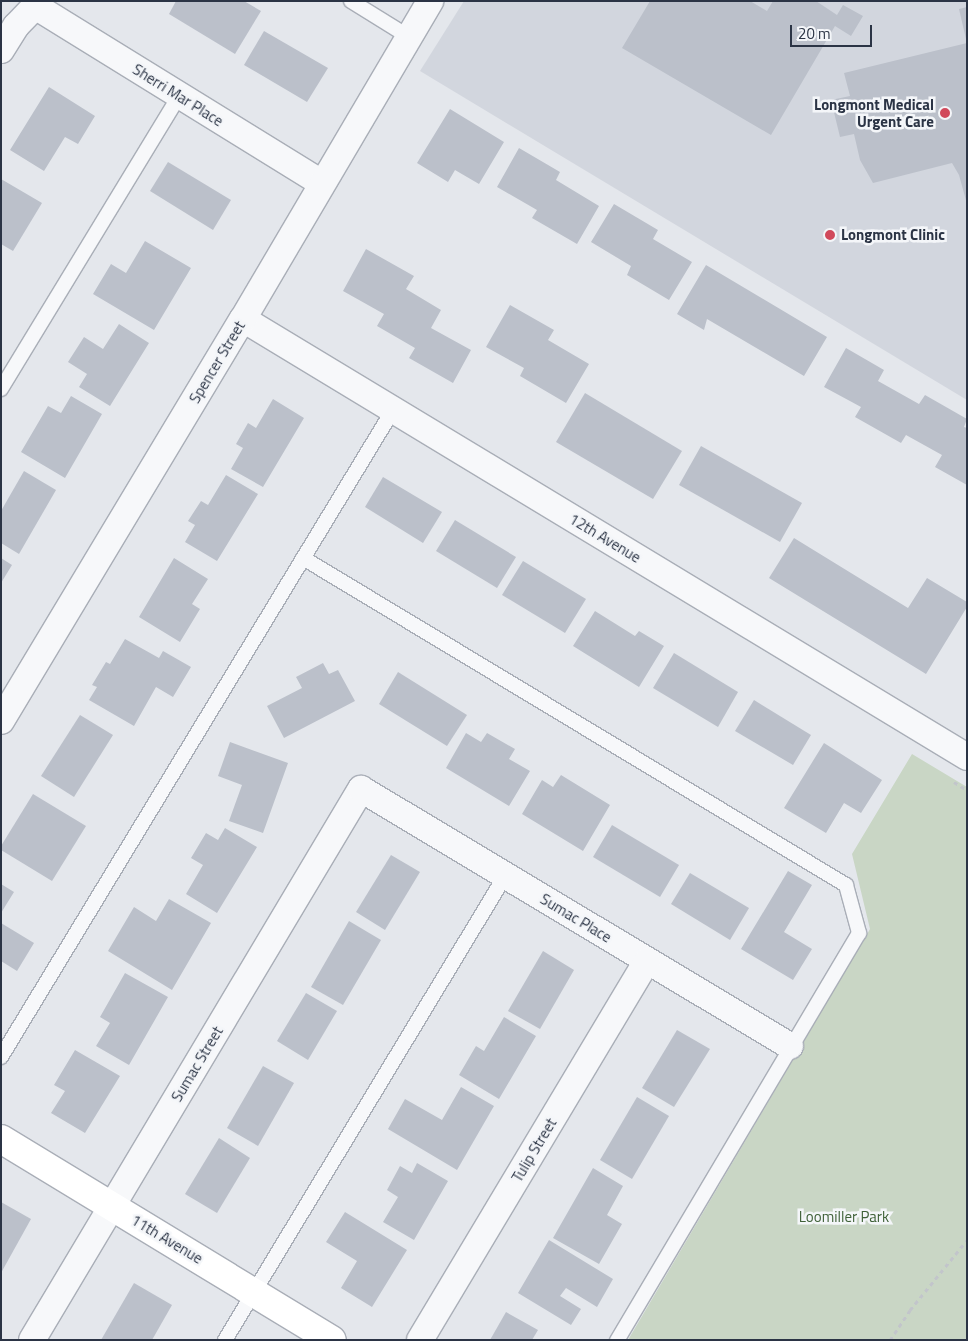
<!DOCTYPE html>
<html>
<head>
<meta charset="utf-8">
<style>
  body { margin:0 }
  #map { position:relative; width:968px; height:1341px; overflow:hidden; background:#e4e7ec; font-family:"Titillium Web",sans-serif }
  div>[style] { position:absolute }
  .built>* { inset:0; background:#d2d6de }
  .green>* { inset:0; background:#c9d6c5 }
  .building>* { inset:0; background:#bbc0ca }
  .path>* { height:3px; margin-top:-1.5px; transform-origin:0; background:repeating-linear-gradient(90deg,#c2c5cb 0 4px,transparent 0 8px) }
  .roads { filter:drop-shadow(1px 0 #a9aeb7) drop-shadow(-1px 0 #a9aeb7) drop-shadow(0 1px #a9aeb7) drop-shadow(0 -1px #a9aeb7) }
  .lane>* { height:14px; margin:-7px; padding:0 7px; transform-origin:7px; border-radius:7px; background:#f7f8fa }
  .street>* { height:26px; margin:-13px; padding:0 13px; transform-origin:13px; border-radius:13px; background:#f7f8fa }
  .secondary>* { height:28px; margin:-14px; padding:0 14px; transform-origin:14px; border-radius:14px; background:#fff }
  .dots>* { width:14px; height:14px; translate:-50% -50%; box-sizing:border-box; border:2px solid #f4f6f9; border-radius:50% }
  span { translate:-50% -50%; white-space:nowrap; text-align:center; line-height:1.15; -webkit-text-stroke:5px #f4f6f9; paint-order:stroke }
  .street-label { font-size:15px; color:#2b3445 }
  .poi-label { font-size:15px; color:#2b3445; font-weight:700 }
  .right { translate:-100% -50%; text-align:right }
  .left { translate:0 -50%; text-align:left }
  .park-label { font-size:15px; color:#3f6138 }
  .frame { position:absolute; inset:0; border:2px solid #2b3445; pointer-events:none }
  .scale { position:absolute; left:790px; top:25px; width:82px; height:22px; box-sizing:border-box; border:2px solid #2b3445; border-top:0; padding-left:6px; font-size:15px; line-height:18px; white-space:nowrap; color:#2b3445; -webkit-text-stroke:4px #f4f6f9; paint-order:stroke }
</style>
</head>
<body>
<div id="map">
  <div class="built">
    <div style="clip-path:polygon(464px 1px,967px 1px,967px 400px,420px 71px)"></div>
  </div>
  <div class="green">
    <div style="clip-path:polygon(912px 754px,967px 787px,967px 1340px,628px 1340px,870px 929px,852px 854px)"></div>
  </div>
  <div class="building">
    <div style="clip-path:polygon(176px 1px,244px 1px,261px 11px,235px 54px,169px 14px)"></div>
    <div style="clip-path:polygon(650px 1px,750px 1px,767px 11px,773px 1px,816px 1px,837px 15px,843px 5px,863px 16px,851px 36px,835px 26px,771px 135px,622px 48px)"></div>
    <div style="clip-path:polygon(967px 7px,967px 38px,966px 39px,959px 9px)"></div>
    <div style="clip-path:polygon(264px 31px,328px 68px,307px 102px,244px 65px)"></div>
    <div style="clip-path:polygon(967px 43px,967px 204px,959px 175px,952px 163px,873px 183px,860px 160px,854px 134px,840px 137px,831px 100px,850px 96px,844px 73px)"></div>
    <div style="clip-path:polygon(49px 87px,95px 116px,78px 144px,65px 137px,44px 171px,10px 150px)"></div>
    <div style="clip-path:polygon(450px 109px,504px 142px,479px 184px,455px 170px,448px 182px,417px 163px)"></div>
    <div style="clip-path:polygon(519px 148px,560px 172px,556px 180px,599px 206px,577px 244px,532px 218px,537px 210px,497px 187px)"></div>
    <div style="clip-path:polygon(168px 162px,231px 200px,213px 230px,150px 191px)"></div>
    <div style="clip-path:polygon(1px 179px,42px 203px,13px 251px,1px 244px)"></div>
    <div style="clip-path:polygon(614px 204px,658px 230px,653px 239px,692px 262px,669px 300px,627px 275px,631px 266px,591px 242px)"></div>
    <div style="clip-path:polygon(145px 241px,191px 268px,154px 330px,93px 294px,111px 264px,126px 273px)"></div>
    <div style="clip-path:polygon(366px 249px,414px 276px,406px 289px,441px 310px,431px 328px,471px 350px,453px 383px,409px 358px,415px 348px,377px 326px,384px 314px,343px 291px)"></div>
    <div style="clip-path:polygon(706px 265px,827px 337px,804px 376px,707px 319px,704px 330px,677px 314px)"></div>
    <div style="clip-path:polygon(510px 305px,554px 330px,548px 340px,589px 364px,566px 403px,520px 376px,524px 368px,486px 347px)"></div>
    <div style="clip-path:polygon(119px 324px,149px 343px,110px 406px,79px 387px,87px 374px,68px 362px,84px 337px,103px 349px)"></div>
    <div style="clip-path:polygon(846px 348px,884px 370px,878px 381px,919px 404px,925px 395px,967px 419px,964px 427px,967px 428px,967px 485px,935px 467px,942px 455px,906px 435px,901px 443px,855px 417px,861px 407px,824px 387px)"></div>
    <div style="clip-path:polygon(585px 393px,682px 451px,653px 499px,556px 442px)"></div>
    <div style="clip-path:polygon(71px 396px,102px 414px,65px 478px,21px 452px,48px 406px,61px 413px)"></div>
    <div style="clip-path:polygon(273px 399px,304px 418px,263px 487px,231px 469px,243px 448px,236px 444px,248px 423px,256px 428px)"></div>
    <div style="clip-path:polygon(701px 446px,802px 503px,780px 542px,679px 485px)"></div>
    <div style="clip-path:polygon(24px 471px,56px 490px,19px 554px,1px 543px,1px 511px)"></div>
    <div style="clip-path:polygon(226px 475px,258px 494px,217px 561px,185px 542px,195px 525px,188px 521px,201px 501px,208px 505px)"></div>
    <div style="clip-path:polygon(383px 477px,442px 512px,423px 543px,365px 507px)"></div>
    <div style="clip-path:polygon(455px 520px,516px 557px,497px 588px,436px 551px)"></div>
    <div style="clip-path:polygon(794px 538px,908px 608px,927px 578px,967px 602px,967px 607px,926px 674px,769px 578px)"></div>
    <div style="clip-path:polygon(1px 558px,12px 565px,1px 583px)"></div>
    <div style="clip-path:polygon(174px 558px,208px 579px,192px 604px,200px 609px,180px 642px,139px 617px)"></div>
    <div style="clip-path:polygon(523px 561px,586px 599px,565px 633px,502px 595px)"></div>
    <div style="clip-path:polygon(595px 611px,635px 636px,639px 631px,664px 646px,639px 687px,573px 646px)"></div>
    <div style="clip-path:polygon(125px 639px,159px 658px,163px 651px,191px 667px,173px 697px,156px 687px,134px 726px,89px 700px,97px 687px,92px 685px,106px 662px,110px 664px)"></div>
    <div style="clip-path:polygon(674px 653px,738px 692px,718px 727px,653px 688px)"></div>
    <div style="clip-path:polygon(323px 663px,329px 674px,338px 670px,355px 701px,284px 738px,267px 706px,302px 688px,296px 677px)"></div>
    <div style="clip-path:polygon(398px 672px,467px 715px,447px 746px,379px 704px)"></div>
    <div style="clip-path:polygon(754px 700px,811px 735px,793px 765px,735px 731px)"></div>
    <div style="clip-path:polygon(80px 715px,113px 735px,74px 797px,41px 776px)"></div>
    <div style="clip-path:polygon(466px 733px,481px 742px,487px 733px,515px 749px,509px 759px,530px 771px,509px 806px,446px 768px)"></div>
    <div style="clip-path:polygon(230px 742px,288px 763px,263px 833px,229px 821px,242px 785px,218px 776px)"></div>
    <div style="clip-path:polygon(824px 743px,882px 780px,861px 813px,844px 803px,826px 833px,784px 808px)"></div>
    <div style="clip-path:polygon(561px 775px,610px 805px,583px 851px,522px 814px,542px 780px,553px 787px)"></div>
    <div style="clip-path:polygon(33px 794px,86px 826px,52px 881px,1px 850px,1px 846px)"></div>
    <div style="clip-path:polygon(612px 825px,679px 865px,660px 897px,593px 857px)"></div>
    <div style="clip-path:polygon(225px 828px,257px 847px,217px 913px,186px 894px,203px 865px,191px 858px,206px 833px,218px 840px)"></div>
    <div style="clip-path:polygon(391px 855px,420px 872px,385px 930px,356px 912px)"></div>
    <div style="clip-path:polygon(788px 871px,812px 885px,784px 932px,812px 949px,793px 980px,741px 949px)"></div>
    <div style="clip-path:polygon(690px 873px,749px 908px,730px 940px,671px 904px)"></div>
    <div style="clip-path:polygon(1px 884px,14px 892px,1px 913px)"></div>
    <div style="clip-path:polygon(169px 899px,211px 923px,172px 990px,108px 951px,134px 907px,156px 921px)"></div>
    <div style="clip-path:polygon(349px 921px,381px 940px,343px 1005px,311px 987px)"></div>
    <div style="clip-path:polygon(1px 923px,34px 943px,17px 971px,1px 961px)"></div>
    <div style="clip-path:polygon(543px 951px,574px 970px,540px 1029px,508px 1011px)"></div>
    <div style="clip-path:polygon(125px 973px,168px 997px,129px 1065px,96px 1046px,110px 1023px,100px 1017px)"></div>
    <div style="clip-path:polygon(306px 993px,337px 1011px,308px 1060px,277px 1041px)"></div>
    <div style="clip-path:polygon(504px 1017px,536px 1036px,499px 1099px,459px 1075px,476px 1046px,484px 1051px)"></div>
    <div style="clip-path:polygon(677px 1030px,710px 1049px,674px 1107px,642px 1088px)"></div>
    <div style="clip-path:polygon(75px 1050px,120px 1076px,85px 1133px,51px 1113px,65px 1091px,54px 1085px)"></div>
    <div style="clip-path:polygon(263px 1066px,294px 1083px,258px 1146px,227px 1128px)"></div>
    <div style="clip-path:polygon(461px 1087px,494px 1106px,457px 1170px,388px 1129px,405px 1099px,442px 1120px)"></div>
    <div style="clip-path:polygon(637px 1097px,669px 1116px,632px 1179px,600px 1160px)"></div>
    <div style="clip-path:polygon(219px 1138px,250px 1158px,217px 1213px,185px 1194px)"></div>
    <div style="clip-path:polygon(417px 1163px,448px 1181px,414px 1240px,383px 1222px,398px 1197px,387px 1190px,400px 1166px,412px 1173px)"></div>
    <div style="clip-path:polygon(593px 1168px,623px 1186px,607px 1215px,622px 1224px,599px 1264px,553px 1238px)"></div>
    <div style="clip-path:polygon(1px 1202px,31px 1219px,1px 1273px)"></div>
    <div style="clip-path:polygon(345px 1212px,407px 1250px,372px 1307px,341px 1288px,357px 1261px,326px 1242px)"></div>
    <div style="clip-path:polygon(549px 1240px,613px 1279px,597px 1307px,566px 1288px,560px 1296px,581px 1309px,571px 1325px,518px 1293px)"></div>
    <div style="clip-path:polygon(134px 1283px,172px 1305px,152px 1340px,101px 1340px)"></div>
    <div style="clip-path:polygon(506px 1312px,538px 1330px,532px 1340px,490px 1340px)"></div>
  </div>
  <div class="path">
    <div style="left:954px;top:782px;width:15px;rotate:32deg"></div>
    <div style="left:890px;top:1340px;width:36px;rotate:-56deg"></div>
    <div style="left:910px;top:1310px;width:90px;rotate:-50.8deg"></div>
  </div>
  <div class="roads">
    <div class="lane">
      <div style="left:351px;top:1px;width:68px;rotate:31.8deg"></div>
      <div style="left:1px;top:389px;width:343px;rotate:-58.7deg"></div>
      <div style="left:303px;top:558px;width:634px;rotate:31.06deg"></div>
      <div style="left:846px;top:885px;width:50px;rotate:74.8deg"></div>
      <div style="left:859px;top:933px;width:474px;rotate:120.7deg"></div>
      <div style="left:1px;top:1057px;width:756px;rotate:-58.79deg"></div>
      <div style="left:225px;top:1340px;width:542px;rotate:-58.89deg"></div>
    </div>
    <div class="street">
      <div style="left:1px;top:50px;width:28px;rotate:-58deg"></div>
      <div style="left:16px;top:26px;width:28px;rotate:-46deg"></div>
      <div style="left:35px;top:6px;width:337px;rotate:31.7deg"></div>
      <div style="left:243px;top:319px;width:846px;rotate:31.17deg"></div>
      <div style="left:1px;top:721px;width:469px;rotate:-59deg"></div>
      <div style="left:243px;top:319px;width:369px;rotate:-59.5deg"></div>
      <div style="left:32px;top:1340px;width:642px;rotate:-59.16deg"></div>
      <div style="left:361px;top:789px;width:500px;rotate:30.92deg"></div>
      <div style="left:420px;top:1340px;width:442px;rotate:-59.1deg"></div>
    </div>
    <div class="secondary">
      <div style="left:1px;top:1139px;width:387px;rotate:31.3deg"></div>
    </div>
  </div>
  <div class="dots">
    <div style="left:945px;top:113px;background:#d1495b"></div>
    <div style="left:830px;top:235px;background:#d1495b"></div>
  </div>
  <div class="street-label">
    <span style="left:178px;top:95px;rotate:32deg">Sherri Mar Place</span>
    <span style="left:217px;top:362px;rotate:-59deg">Spencer Street</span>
    <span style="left:605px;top:538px;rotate:31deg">12th Avenue</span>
    <span style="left:576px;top:918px;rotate:31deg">Sumac Place</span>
    <span style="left:197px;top:1064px;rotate:-59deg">Sumac Street</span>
    <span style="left:534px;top:1150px;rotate:-59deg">Tulip Street</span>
    <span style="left:167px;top:1239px;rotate:31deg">11th Avenue</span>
  </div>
  <div class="poi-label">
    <span class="right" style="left:934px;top:113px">Longmont Medical<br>Urgent Care</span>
    <span class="left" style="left:841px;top:235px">Longmont Clinic</span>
  </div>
  <div class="park-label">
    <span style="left:844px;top:1217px">Loomiller Park</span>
  </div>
  <div class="frame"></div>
  <div class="scale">20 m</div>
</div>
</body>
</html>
